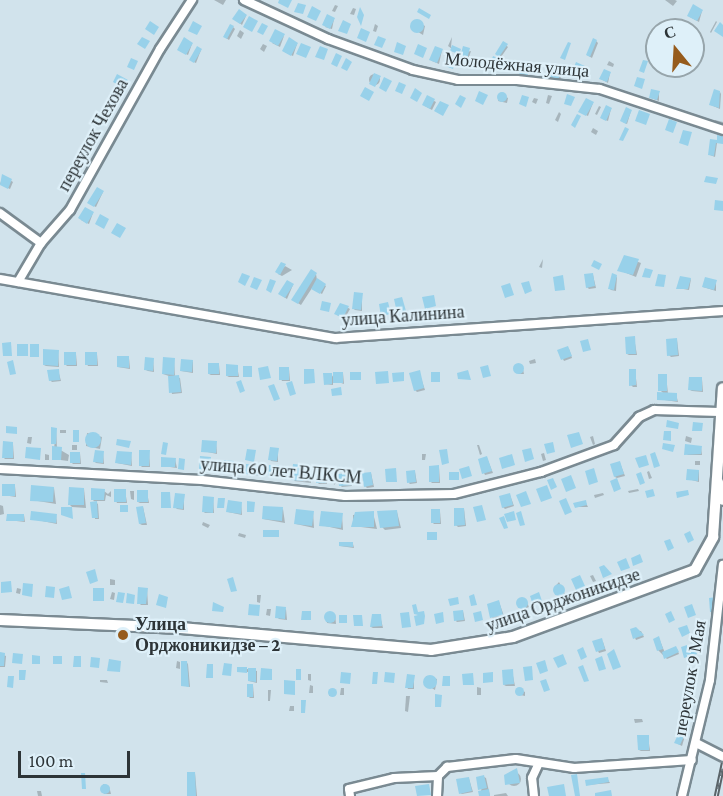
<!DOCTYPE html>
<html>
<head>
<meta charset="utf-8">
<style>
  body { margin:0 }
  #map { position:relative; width:723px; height:796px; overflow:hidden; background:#d1e3ec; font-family:"Crimson Pro",serif }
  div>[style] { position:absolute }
  .shadow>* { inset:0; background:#0003 }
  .round { border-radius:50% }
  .building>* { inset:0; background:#98d1ea }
  .roads { filter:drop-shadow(2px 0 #7a8a92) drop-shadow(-2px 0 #7a8a92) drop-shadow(0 2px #7a8a92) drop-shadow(0 -2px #7a8a92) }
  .minor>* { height:8px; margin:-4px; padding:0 4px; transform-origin:4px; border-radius:4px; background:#fff }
  .major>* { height:10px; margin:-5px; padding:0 5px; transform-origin:5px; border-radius:5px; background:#fff }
  .rail>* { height:4.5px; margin-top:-2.25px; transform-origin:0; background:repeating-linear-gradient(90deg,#def0f9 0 7px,#596368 0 14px); box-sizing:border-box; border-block:2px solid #596368 }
  .dots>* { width:16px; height:16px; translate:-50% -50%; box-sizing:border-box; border:3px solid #def0f9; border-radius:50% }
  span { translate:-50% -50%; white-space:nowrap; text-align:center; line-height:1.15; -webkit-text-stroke:4.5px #def0f9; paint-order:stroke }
  .street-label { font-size:18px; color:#2d3437 }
  .poi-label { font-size:18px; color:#2d3437; font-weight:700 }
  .left { translate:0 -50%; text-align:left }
  .north { position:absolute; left:645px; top:18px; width:60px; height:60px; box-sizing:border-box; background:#def0f9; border:2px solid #97a5ab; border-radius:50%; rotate:342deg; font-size:16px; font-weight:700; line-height:24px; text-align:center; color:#2d3437 }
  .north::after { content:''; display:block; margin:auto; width:21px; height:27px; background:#965b1c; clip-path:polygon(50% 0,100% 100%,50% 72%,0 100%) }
  .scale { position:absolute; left:18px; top:751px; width:112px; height:27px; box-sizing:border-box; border:3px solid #2d3437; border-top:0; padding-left:8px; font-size:18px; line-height:21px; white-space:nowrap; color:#2d3437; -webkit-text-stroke:4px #def0f9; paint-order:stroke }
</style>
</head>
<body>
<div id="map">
  <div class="shadow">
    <div style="clip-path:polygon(214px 0,226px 0,223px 5px)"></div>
    <div style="clip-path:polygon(665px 0,675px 0,677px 1px,673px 6px)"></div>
    <div style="clip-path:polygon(335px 5px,338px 6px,335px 12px,332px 11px)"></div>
    <div style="clip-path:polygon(353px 8px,356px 9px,354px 15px,350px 14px)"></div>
    <div style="clip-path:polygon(702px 11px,699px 22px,690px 17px)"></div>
    <div style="clip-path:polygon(246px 16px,242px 25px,234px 19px)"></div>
    <div style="clip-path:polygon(334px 19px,332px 29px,325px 27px)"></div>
    <div style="clip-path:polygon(416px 21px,425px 26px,423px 35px,410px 27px)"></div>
    <div style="clip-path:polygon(716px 21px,717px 22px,711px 33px,710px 32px)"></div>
    <div style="clip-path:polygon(375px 24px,378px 26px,376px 32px,373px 31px)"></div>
    <div style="clip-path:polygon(233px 27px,235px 29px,229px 40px,226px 38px)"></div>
    <div style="clip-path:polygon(240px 30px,244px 33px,241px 39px,237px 36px)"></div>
    <div style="clip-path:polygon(284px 36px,280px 47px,272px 43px)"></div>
    <div style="clip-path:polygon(452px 37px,451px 47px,463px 53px,471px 51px,468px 60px,448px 46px)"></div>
    <div style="clip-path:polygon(596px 41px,598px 43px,592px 58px,587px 55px)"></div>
    <div style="clip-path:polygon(503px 43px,508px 47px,501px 57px,497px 53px)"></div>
    <div style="clip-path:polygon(192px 44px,188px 55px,180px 51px)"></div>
    <div style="clip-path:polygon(263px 44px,267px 46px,264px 52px,260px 49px)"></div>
    <div style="clip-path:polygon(297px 44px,293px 56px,285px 52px)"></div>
    <div style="clip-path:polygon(201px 50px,196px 63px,192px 61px)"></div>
    <div style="clip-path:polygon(442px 50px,439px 64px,432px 61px,431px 60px)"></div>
    <div style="clip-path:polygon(472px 60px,479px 63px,478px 66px,471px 64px)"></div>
    <div style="clip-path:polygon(609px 61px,614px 64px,613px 67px,607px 65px)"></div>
    <div style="clip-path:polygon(562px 70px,560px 81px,550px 77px)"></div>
    <div style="clip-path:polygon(610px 73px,608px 83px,601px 79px)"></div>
    <div class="round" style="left:368.5px;top:73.5px;width:11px;height:11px"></div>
    <div style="clip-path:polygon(659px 92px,659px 101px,651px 98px)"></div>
    <div style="clip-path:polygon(720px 92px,721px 94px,720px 109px,711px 105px)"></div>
    <div style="clip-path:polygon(500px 94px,508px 98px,507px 103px,498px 101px)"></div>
    <div style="clip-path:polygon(548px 95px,552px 96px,549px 104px,546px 103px)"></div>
    <div style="clip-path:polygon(427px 97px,436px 102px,432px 110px,425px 106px)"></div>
    <div style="clip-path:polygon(534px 98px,538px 99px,536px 104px,532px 102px)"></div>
    <div style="clip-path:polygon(593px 103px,588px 116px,582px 113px)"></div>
    <div style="clip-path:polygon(599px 106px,601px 107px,597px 115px,595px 114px)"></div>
    <div style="clip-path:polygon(611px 109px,608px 121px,603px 119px)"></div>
    <div style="clip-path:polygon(631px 111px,627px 124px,623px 122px)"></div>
    <div style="clip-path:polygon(559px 112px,561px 114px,558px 122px,555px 120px)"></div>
    <div style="clip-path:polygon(715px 120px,723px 122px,723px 125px,715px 122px)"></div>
    <div style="clip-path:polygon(593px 128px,598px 131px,596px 135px,591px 132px)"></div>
    <div style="clip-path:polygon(711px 141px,717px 143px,715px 157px,710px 155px)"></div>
    <div style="clip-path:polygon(3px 176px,13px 182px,10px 189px,0 184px)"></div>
    <div style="clip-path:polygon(103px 192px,96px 207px,90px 204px)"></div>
    <div style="clip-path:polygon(93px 213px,89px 224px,81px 220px)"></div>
    <div style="clip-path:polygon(625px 257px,641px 263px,636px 277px,619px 270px)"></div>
    <div style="clip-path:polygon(543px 259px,542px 268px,539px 267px)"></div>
    <div style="clip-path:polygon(285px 266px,292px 270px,282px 276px,278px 274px)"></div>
    <div style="clip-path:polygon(316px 274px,317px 280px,326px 286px,322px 294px,312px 288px,301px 305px,296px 302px)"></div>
    <div style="clip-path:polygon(593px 275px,596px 288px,589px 289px,587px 287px)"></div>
    <div style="clip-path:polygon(617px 276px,616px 291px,611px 290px,610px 289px)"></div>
    <div style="clip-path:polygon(691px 279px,689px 290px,678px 288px)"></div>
    <div style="clip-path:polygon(716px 281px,716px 291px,703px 287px)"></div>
    <div style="clip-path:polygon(293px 285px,287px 299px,281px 295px)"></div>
    <div style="clip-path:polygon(362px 294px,362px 311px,355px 310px,353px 308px)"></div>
    <div style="clip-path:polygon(341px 304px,350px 309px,345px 318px,337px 315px)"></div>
    <div style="clip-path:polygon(634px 338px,637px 355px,629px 355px,627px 354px)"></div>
    <div style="clip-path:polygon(677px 340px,679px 356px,671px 357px,669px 355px)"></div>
    <div style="clip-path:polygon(569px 349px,572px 358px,564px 361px,559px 351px)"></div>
    <div style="clip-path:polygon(58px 351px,59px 367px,46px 366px,44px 365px)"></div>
    <div style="clip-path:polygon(76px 354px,77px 366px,67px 366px,65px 364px)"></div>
    <div style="clip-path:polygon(97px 354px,98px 366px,88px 366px,87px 364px)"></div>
    <div style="clip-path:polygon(129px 358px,130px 369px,118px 367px)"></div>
    <div style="clip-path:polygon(153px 359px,154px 372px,148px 371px,146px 370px)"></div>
    <div style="clip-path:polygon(535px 359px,536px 363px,530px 364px,529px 361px)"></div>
    <div style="clip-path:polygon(174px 360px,175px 377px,180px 378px,182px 393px,172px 394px,169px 376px,163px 374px)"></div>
    <div style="clip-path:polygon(193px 361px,193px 373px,181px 371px)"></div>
    <div style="clip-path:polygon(516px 364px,522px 365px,524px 374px,518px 374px)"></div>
    <div style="clip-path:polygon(219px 365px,220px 375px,211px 375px,209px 374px)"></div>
    <div style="clip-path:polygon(237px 366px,239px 377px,229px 377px,227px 376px)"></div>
    <div style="clip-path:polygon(289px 369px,290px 381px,282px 381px,281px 379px)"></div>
    <div style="clip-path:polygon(58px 370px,61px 381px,52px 382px,50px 380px)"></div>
    <div style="clip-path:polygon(635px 370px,637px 387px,633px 387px,631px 385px)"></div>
    <div style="clip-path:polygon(419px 372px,425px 390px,417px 392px,415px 390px)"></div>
    <div style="clip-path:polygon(343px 373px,344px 384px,333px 380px,333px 385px,325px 384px,331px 374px,334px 378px)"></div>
    <div style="clip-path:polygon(666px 375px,668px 394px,676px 394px,678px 402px,658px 399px,664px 394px,660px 390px)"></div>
    <div style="clip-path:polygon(702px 379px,703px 392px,692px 391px,690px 390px)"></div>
    <div style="clip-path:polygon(56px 429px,57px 448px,69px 455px,68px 461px,53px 459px)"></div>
    <div style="clip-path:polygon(60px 430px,66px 430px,66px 433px,60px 433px)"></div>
    <div style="clip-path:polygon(87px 433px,102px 437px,100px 449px,86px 446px)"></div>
    <div style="clip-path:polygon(593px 436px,595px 444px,593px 445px,590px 437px)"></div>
    <div style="clip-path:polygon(686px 436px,692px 438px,691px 443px,685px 441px)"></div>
    <div style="clip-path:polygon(28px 437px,32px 437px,31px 444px,27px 443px)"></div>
    <div style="clip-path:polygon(216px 442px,217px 454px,203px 451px)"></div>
    <div style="clip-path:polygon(13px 444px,14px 459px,5px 459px,3px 457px)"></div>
    <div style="clip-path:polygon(72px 445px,77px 445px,77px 450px,72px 450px)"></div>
    <div style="clip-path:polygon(477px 445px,479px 445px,482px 454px,480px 455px)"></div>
    <div style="clip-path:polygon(701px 448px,702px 455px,686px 455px)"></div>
    <div style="clip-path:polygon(278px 450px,278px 462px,271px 461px,270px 459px)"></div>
    <div style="clip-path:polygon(149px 452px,150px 467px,142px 467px,140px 465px)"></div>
    <div style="clip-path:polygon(80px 453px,81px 464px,73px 464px,71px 462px)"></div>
    <div style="clip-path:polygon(103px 453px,104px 464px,96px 463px,95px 462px)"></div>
    <div style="clip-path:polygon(544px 453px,546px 460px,543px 461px,541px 454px)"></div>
    <div style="clip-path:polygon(45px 454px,49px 455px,49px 460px,45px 460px)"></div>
    <div style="clip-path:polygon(131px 454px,132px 466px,117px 463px)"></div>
    <div style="clip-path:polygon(422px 454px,426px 454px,425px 460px,422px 460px)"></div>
    <div style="clip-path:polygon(210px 458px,210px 471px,202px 470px,200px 468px)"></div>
    <div style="clip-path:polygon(487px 458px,493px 473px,485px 475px,484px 473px)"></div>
    <div style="clip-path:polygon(175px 459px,177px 468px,163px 466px)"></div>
    <div style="clip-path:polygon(695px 461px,700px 461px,700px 465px,695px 465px)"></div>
    <div style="clip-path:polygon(233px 463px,233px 474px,226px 473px,224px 471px)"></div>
    <div style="clip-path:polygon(620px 463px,625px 476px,617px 478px,615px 477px)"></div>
    <div style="clip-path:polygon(304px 466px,305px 476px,311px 477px,311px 483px,294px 481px)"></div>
    <div style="clip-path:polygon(260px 467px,261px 476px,247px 474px)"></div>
    <div style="clip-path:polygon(439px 467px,440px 483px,432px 483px,430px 481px)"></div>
    <div style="clip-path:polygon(327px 471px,327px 484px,319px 484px,317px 482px)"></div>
    <div style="clip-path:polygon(649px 471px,652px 478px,649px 479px,647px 472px)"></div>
    <div style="clip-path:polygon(699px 471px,699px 482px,688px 479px)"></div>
    <div style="clip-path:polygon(415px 472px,417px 483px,410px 484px,409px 483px)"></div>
    <div style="clip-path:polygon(371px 473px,374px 487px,367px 488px,365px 486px)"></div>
    <div style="clip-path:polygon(350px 474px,352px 486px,342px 487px,337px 482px,334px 485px,333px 479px,340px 482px)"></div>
    <div style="clip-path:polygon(15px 486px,16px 497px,3px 495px)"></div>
    <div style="clip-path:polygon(54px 488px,56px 504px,32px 500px)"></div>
    <div style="clip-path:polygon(84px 489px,86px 508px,72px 507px,69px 504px)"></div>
    <div style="clip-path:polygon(638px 489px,639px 491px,629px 493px,628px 491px)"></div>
    <div style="clip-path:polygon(125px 490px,127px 503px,117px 503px,116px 501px)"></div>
    <div style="clip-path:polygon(104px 491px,108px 494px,111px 491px,111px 497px,106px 495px,105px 501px,94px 501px,98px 504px,99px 519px,95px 519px,96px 503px,92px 499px)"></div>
    <div style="clip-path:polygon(130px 491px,134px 491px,134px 500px,131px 499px)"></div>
    <div style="clip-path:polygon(147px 492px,149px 503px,140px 503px,138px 502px)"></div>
    <div style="clip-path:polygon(603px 493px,604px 495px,595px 498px,594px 495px)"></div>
    <div style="clip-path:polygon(184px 495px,184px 510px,177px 509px,175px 507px)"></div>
    <div style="clip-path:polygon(510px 495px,514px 506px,505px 509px,503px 507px)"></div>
    <div style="clip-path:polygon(213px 499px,214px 513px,205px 513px,203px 511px)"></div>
    <div style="clip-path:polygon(585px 501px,588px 507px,576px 507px)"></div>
    <div style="clip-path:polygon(241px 503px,242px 515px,228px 512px)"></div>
    <div style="clip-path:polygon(0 505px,3px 506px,4px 514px,0 515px)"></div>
    <div style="clip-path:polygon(143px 507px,147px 525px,142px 525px,140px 524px)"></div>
    <div style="clip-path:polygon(283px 509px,285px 523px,263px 519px)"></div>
    <div style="clip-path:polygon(464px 509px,466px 526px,458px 527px,456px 525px)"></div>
    <div style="clip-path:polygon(440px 511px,441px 524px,434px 524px,432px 522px)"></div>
    <div style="clip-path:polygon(313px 512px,314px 528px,296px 524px)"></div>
    <div style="clip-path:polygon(397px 512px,401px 528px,385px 530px,382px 527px)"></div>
    <div style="clip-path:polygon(373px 513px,377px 529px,353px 526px,353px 515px)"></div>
    <div style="clip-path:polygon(24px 515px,25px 522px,8px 520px)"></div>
    <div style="clip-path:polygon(56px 515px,57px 524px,32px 519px)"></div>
    <div style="clip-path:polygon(342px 515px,343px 530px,321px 525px)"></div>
    <div style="clip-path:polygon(203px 522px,210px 525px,208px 528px,202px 525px)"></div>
    <div style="clip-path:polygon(239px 533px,246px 535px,245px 538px,238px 536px)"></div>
    <div style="clip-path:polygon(353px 544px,354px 548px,340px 546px)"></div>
    <div style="clip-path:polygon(593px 575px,596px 581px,593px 582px,590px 576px)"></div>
    <div style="clip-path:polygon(110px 579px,115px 580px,115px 585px,110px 585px)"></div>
    <div style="clip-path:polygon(559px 582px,566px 596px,559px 598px,554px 588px)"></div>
    <div style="clip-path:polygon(17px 588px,21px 589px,20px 594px,16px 593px)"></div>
    <div style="clip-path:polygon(147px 589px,148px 605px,141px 605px,139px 603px)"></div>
    <div style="clip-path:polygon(112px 592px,115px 593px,114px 600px,110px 599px)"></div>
    <div style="clip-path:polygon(257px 595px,261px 595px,260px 603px,257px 602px)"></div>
    <div style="clip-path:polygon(525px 599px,529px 607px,522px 610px,518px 600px)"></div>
    <div style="clip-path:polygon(499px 602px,504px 616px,493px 619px,492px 617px)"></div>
    <div style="clip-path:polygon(267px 609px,271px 609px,270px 616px,266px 615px)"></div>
    <div style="clip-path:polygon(286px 609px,287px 620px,279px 619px,277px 617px)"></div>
    <div style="clip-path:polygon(463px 611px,465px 621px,457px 622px,456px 621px)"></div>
    <div style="clip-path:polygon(326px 614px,335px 614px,336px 624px,327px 623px)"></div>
    <div style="clip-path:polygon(380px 615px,383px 628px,373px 628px,371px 627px)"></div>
    <div style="clip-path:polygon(632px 631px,641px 631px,644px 637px,636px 640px)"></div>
    <div style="clip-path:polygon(659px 638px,665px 653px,677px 649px,679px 654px,667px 659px,658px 650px)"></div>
    <div style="clip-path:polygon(594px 642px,603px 642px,606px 651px,599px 653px)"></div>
    <div style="clip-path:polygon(0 654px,6px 656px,5px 667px,0 667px)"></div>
    <div style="clip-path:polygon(177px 661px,180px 662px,180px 669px,176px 668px)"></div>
    <div style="clip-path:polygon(186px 662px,188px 664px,190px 687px,182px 685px)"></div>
    <div style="clip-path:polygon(247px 669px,257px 671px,257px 683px,249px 681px,250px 672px,238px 672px)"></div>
    <div style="clip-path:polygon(512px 671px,515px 686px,506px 686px,504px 685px)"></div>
    <div style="clip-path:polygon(308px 674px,311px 674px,311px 681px,308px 680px)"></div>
    <div style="clip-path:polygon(414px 676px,414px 689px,408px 689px,407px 687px)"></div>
    <div style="clip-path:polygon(426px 676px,437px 679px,435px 690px,425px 684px)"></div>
    <div style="clip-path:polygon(100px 680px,107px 680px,108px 683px,100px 682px)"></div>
    <div style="clip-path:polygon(253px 685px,254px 698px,250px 698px,248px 696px)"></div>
    <div style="clip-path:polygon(310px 685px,313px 686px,313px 693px,309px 693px)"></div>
    <div style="clip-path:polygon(477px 687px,481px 688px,481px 695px,477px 695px)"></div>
    <div style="clip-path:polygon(341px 688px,344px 688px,344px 695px,340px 695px)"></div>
    <div style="clip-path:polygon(517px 688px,525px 692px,525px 696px,516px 694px)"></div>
    <div style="clip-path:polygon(268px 690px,271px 690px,270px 701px,268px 701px)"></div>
    <div style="clip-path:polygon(329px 690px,336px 692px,336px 695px,329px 696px)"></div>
    <div style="clip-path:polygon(406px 696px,410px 696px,408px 712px,405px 711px)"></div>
    <div style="clip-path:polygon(290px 706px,294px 706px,294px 711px,289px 711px)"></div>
    <div style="clip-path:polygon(634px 719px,642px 719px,643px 722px,635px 723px)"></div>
    <div style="clip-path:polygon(688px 726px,682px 746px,678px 744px)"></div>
    <div style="clip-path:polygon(648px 736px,650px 751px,641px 751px,639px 750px)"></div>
    <div class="round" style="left:507px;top:772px;width:14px;height:14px"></div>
    <div style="clip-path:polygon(195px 773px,197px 796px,189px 796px)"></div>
    <div style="clip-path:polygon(484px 777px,486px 778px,490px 796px,480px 796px)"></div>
    <div style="clip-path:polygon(607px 778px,610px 783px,587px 785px)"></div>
    <div style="clip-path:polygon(469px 779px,473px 792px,462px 794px,460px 793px)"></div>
    <div style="clip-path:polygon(103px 784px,109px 786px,111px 794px,104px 794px)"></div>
    <div style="clip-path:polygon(37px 791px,41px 791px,42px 796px,38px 796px)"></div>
    <div style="clip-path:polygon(506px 793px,508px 796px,494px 796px,494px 795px)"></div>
  </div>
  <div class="building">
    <div style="clip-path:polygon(279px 0,292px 0,288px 8px,278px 3px)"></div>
    <div style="clip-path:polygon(298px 3px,306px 5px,303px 14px,294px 12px)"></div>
    <div style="clip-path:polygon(693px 4px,703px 10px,697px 21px,687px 16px)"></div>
    <div style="clip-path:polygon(312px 6px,321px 11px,316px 21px,307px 17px)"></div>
    <div style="clip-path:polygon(360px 7px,364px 15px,361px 26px,357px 17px)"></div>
    <div style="clip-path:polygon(419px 8px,431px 15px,429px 19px,417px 12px)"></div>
    <div style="clip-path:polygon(239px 9px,247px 15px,240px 24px,232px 19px)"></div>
    <div style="clip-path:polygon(327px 14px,335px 18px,330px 29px,322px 25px)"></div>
    <div style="clip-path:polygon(249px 16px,258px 21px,252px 32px,243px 27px)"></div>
    <div class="round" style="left:410px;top:19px;width:14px;height:14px"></div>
    <div style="clip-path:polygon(343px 20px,351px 24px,347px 34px,338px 31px)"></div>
    <div style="clip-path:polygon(150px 21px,159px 27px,154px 35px,145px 29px)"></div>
    <div style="clip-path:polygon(193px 21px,202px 26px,197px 35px,188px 31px)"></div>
    <div style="clip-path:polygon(720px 22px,723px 25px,723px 37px,714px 31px)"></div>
    <div style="clip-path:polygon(262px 23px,268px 26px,263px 35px,257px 32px)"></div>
    <div style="clip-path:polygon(230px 24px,234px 26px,227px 39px,223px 37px)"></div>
    <div style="clip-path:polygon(361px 28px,370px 32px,366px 42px,357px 38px)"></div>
    <div style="clip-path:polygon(275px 29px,285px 34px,278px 46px,269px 41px)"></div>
    <div style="clip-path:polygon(378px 36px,386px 39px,382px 48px,374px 45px)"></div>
    <div style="clip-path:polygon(142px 37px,150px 41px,145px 49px,137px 44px)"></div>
    <div style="clip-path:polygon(184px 37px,193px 43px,186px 55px,177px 50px)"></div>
    <div style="clip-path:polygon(289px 37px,298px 43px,291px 56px,282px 51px)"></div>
    <div style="clip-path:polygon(593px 38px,597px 40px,590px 57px,586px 55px)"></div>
    <div style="clip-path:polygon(503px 41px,508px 44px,499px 57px,495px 54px)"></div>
    <div style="clip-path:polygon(397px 42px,406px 46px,403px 55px,394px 52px)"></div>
    <div style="clip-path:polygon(568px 42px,571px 43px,565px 60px,560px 58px)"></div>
    <div style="clip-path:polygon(301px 43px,311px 47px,306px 58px,296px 54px)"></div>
    <div style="clip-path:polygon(418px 44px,427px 48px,423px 58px,414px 54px)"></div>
    <div style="clip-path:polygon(452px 45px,461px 49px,459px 54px,450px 51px)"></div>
    <div style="clip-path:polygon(197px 46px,202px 49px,194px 63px,189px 60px)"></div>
    <div style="clip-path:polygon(320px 46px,328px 49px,324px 60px,315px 57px)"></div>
    <div style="clip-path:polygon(435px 46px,443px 49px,437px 63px,429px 60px)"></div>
    <div style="clip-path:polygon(463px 46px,470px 48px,467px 59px,460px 57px)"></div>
    <div style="clip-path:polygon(336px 53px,342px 56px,337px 67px,331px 64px)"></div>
    <div style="clip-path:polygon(447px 54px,457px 57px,453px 69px,443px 65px)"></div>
    <div style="clip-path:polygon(493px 56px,504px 61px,502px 66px,490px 65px)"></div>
    <div style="clip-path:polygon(131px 58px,138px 61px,134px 70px,127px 67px)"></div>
    <div style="clip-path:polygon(346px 58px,352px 62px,347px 71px,341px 68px)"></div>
    <div style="clip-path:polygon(643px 60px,648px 61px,644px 73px,639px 71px)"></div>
    <div style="clip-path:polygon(576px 62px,589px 68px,585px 78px,572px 72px)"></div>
    <div style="clip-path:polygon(522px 64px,530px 66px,527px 77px,519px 75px)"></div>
    <div style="clip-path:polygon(552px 64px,563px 68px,558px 80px,547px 76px)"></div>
    <div style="clip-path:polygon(604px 69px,611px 72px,607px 82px,599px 79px)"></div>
    <div style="clip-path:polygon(374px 73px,381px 76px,375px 87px,369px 84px)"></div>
    <div style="clip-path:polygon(117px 74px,128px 80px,124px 88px,113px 82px)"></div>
    <div style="clip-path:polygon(384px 77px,392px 81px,386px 92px,379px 88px)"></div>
    <div style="clip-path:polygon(637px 77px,645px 79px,642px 89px,634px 86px)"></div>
    <div style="clip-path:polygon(399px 82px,406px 85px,402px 94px,395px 91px)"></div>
    <div style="clip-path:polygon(365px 87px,374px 92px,369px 101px,360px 96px)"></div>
    <div style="clip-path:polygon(415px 88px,422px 93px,417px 102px,410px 98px)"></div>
    <div style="clip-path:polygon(651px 89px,660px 91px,657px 100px,649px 98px)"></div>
    <div style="clip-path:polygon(714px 89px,720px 91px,719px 108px,709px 105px)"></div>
    <div style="clip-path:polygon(479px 91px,488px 95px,483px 105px,475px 101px)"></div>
    <div class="round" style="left:497px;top:92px;width:10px;height:10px"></div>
    <div style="clip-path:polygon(567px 94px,575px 97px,571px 106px,564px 104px)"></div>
    <div style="clip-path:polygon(427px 95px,435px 99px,430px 109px,422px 105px)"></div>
    <div style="clip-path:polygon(460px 95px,466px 98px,461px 108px,455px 104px)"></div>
    <div style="clip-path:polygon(522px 95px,529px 97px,526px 107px,519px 104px)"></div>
    <div style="clip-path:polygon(586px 98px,594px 102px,586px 116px,578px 112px)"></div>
    <div style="clip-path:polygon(440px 101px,449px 105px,443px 116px,434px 111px)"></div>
    <div style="clip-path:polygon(606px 105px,612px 108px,606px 121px,600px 118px)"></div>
    <div style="clip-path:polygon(626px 107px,632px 110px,626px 124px,620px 121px)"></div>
    <div style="clip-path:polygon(639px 110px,650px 114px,646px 125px,635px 121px)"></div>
    <div style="clip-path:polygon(95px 114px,105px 119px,101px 127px,91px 122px)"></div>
    <div style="clip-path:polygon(577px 114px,581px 116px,575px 128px,571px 125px)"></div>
    <div style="clip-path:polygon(669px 119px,677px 122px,673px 133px,665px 130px)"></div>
    <div style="clip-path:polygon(625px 127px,629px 129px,623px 141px,619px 140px)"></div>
    <div style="clip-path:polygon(683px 130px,692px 132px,688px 146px,679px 143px)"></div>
    <div style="clip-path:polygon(717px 135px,723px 136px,723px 144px,716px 143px,714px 156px,708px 155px,710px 139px,717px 140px)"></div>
    <div style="clip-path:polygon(2px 174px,12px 179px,8px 189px,0 185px)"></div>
    <div style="clip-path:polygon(706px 176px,718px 178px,716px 184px,704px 182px)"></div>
    <div style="clip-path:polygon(97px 187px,104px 191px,94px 207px,87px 203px)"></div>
    <div style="clip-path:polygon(715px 200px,723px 201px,723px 211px,714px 210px)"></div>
    <div style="clip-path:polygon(85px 207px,94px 212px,87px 224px,78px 218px)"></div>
    <div style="clip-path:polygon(100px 214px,109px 219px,104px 229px,95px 224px)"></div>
    <div style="clip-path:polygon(117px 223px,126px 228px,120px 238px,111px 233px)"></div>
    <div style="clip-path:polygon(624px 255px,639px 259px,633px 275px,617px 271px)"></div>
    <div style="clip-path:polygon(594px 260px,602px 264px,599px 270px,591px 266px)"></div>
    <div style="clip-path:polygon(281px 262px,286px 264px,280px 275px,275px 272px)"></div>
    <div style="clip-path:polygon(645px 268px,653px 270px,650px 278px,642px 277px)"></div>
    <div style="clip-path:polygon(311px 269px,317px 273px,298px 304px,291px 300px)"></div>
    <div style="clip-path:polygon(242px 273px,250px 276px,245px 286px,238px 282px)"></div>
    <div style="clip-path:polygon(593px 273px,595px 286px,586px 288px,584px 274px)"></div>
    <div style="clip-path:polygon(612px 273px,617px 275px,614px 290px,608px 289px)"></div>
    <div style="clip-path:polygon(658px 274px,666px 275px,664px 287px,655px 286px)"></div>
    <div style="clip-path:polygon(563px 275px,565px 290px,555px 291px,553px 277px)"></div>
    <div style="clip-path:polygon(680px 276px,691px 278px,688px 289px,676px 289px)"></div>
    <div style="clip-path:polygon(254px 277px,262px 280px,257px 290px,250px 287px)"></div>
    <div style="clip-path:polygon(705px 277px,717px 280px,714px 290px,702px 287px)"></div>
    <div style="clip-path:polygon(317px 278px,326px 284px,320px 294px,311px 289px)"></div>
    <div style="clip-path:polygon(270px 279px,276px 281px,271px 293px,266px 290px)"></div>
    <div style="clip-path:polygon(287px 280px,294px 284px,285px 298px,278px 294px)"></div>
    <div style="clip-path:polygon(529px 281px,532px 291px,525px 294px,521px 283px)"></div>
    <div style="clip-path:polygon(510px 283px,514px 295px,505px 298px,501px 286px)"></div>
    <div style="clip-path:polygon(354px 292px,363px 293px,361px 310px,352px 309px)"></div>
    <div style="clip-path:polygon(434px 295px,436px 306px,425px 309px,422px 297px)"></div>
    <div style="clip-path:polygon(402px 297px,406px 311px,397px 313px,394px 299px)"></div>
    <div style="clip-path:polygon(322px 301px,331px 303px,329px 312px,320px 310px)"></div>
    <div style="clip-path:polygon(388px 302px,391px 314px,381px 316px,379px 304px)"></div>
    <div style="clip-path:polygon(340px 303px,349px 306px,343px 318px,334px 314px)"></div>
    <div style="clip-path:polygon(635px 336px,636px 354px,626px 354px,625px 337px)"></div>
    <div style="clip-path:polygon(677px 338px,678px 355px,667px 356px,666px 339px)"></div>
    <div style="clip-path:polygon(588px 339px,591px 350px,583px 352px,580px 341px)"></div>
    <div style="clip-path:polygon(11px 342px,12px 356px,3px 356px,2px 343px)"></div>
    <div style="clip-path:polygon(17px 344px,28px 344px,28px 356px,17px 356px)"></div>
    <div style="clip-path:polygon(30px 344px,39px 344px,39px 357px,30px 357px)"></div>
    <div style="clip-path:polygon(568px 346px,572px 356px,561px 360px,557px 350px)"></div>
    <div style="clip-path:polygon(43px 349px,59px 350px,58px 366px,43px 365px)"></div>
    <div style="clip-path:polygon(64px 352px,76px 352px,76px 365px,64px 365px)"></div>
    <div style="clip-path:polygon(85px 352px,97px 352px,97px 365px,85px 365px)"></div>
    <div style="clip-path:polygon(117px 356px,129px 356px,129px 368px,117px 367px)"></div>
    <div style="clip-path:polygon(145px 357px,154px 358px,153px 371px,144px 370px)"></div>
    <div style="clip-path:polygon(163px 357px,175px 358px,174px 375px,162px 374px)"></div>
    <div style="clip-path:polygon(181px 359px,193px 360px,192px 372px,180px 371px)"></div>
    <div style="clip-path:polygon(13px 360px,16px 374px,10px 375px,7px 362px)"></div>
    <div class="round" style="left:512.5px;top:362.5px;width:11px;height:11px"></div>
    <div style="clip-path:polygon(208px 363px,219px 363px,219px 374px,208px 374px)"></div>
    <div style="clip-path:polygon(226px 364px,238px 365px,238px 376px,226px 376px)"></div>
    <div style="clip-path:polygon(488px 365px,491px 376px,483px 378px,480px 367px)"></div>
    <div style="clip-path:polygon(243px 366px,252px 366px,252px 377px,243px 377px)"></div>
    <div style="clip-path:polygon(268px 366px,271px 378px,260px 380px,258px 368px)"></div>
    <div style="clip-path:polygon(279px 367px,289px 367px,289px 380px,279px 380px)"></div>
    <div style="clip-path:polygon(59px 369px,60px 380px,49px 381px,47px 370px)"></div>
    <div style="clip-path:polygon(304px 369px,314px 369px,315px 383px,304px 384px)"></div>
    <div style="clip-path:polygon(629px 369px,636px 369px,636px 385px,629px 386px)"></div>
    <div style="clip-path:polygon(420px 370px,424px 388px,414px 391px,409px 373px)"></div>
    <div style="clip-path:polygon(468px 370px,471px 380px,458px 379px,457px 373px)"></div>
    <div style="clip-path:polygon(388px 371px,389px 383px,376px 384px,375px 372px)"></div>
    <div style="clip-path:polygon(333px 372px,343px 372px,343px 383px,333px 383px)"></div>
    <div style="clip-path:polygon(350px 372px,361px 372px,361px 380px,350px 380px)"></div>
    <div style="clip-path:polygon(404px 372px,404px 381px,393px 382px,392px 373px)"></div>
    <div style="clip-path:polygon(431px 372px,440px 372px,440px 382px,431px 382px)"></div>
    <div style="clip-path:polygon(323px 373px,332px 373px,332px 384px,324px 385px)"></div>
    <div style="clip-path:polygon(658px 374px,667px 374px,667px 391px,658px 391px)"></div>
    <div style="clip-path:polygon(179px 375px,181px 392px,169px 393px,168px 376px)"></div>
    <div style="clip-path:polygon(689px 377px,702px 377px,702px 391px,688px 390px)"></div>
    <div style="clip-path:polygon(241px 380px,245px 391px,240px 393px,236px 382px)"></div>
    <div style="clip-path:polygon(292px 381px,296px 394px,290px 396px,286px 383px)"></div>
    <div style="clip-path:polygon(274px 384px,280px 399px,274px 401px,268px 386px)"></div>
    <div style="clip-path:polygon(341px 387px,342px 395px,332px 396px,331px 389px)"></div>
    <div style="clip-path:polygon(657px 392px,677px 393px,677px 401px,657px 400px)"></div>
    <div style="clip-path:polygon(667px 420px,679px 423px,678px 429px,666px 427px)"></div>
    <div style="clip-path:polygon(693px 422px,703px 423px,702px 431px,692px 431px)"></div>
    <div style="clip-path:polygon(6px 426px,17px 427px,17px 434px,6px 433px)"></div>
    <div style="clip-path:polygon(51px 427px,57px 428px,56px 444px,51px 444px)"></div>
    <div style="clip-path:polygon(73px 430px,79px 430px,79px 442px,73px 442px)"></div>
    <div style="clip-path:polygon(664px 431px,671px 431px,671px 441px,663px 440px)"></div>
    <div class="round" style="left:85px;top:432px;width:16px;height:16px"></div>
    <div style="clip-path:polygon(579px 432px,583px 444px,571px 448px,567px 435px)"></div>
    <div style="clip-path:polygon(117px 439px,131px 441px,129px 448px,116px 445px)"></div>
    <div style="clip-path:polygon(202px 440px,217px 441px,216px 453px,201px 452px)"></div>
    <div style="clip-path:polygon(3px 441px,13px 442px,13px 458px,2px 458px)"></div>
    <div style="clip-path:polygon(163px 442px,168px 443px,166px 455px,161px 454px)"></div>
    <div style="clip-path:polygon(553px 442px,555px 452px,547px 454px,544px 444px)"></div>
    <div style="clip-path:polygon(663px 443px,675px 445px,673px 452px,662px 449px)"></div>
    <div style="clip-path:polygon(685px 444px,702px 446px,701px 454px,684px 455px)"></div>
    <div style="clip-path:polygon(52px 446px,62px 447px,61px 460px,52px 460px)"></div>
    <div style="clip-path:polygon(26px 447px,41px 448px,40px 460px,25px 458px)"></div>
    <div style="clip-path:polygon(270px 447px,279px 448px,277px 461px,268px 460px)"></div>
    <div style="clip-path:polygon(531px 448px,534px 459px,525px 462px,522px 450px)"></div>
    <div style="clip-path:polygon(247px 449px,256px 450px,254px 462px,245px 460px)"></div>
    <div style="clip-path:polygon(447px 449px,449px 463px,442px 465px,439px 450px)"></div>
    <div style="clip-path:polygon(95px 450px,104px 451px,103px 463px,93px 462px)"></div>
    <div style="clip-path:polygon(139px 450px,150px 450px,149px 466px,139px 466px)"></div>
    <div style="clip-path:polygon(117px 451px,132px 452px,131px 465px,115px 463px)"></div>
    <div style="clip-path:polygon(70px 452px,80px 452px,80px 463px,70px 463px)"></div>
    <div style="clip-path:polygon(655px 452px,660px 466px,654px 468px,650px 454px)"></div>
    <div style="clip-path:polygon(512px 454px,515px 465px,502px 469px,499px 458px)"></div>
    <div style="clip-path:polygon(646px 455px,649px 465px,639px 468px,635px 458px)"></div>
    <div style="clip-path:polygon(200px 456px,211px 457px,209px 470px,199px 469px)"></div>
    <div style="clip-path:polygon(487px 456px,492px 471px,482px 474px,478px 459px)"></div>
    <div style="clip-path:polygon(161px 457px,176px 458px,175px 467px,161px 467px)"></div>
    <div style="clip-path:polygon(179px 458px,185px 459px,184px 470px,178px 469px)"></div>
    <div style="clip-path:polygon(224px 460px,234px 461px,232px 473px,222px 471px)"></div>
    <div style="clip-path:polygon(620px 461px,624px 474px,614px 477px,610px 464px)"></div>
    <div style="clip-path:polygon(246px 464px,261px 465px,260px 475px,245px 474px)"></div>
    <div style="clip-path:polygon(293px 464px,304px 465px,303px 481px,291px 480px)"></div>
    <div style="clip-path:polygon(269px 465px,279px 465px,278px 477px,268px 476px)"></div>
    <div style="clip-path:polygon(439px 465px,439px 482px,429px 482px,429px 466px)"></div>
    <div style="clip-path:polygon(469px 466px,472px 476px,462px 479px,459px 469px)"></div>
    <div style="clip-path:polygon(396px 468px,397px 482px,386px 482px,385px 469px)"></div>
    <div style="clip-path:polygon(594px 468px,598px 482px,589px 485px,585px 471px)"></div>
    <div style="clip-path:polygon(317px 469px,327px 469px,326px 483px,316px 483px)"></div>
    <div style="clip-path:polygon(687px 469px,699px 470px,698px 481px,686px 480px)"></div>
    <div style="clip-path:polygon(415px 470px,416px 482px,407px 483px,406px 471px)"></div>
    <div style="clip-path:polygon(371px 472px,373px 485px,364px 487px,362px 473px)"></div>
    <div style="clip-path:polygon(449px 472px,459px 472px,459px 480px,449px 480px)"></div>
    <div style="clip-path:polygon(641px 472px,645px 483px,640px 485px,636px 474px)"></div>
    <div style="clip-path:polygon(351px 473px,352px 485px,339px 486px,338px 474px)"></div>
    <div style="clip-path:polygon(571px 475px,576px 488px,566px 492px,561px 479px)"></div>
    <div style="clip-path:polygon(553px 478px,557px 487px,551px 490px,547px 480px)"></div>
    <div style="clip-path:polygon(617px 478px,621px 489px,614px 492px,610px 481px)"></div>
    <div style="clip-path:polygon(2px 484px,15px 484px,15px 496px,2px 496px)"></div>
    <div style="clip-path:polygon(31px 485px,54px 487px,53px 502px,30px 501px)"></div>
    <div style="clip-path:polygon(547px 485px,552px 498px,541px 502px,536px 489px)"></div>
    <div style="clip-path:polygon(69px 487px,84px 488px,84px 505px,68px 505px)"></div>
    <div style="clip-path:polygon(91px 488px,105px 489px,104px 500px,91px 500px)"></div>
    <div style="clip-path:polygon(114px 489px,126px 489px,126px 502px,114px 502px)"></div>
    <div style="clip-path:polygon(653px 489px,655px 496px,647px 498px,645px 491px)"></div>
    <div style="clip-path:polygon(137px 490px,148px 490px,148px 502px,137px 502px)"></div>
    <div style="clip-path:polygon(688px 490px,689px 495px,677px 498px,676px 492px)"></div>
    <div style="clip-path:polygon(526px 491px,531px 504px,521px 507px,516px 495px)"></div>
    <div style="clip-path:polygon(161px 492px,170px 492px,171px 508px,161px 508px)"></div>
    <div style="clip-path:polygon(175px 493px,185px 494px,183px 509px,173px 508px)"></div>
    <div style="clip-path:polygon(510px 493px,513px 505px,502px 508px,499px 496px)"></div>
    <div style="clip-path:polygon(203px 496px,214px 497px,213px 513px,202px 512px)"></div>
    <div style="clip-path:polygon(218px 498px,225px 498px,224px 508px,217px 508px)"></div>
    <div style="clip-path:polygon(566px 498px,572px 512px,565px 515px,559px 501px)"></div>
    <div style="clip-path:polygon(228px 500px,242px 502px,241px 514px,226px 512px)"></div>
    <div style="clip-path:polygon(586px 500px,587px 505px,575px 508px,573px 503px)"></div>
    <div style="clip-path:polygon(97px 501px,98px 518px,92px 518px,90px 502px)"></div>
    <div style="clip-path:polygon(247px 501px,255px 502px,254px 512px,247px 512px)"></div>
    <div style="clip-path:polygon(120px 505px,128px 505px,128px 512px,120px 512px)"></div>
    <div style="clip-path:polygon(482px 505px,486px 520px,477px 522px,473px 507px)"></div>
    <div style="clip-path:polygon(143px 506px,146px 523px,139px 524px,136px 507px)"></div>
    <div style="clip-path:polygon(263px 506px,283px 507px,282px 521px,262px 519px)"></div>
    <div style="clip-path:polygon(61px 507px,72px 507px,73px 519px,61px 515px)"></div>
    <div style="clip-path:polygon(454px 508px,464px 508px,465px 525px,454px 526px)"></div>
    <div style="clip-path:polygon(296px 509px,314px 511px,312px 526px,294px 524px)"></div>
    <div style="clip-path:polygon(431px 509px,440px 509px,440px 523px,431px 523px)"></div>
    <div style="clip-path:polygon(397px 510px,399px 526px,380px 528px,377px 511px)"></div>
    <div style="clip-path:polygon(31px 511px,57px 514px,56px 523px,30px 520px)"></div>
    <div style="clip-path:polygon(321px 511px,343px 513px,341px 528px,319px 526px)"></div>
    <div style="clip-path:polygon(374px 511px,374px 527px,351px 527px,355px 512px)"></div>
    <div style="clip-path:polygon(514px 511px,516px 520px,507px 522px,504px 514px)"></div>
    <div style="clip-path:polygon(521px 511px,525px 525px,520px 526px,516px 513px)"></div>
    <div style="clip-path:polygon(7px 514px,24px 514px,24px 521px,6px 521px)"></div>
    <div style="clip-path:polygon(504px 516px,508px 528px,504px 529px,499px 518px)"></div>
    <div style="clip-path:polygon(263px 530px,279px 530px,279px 537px,263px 537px)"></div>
    <div style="clip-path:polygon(690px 531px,694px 540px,688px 543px,684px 534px)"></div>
    <div style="clip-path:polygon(427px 532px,437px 532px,437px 540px,427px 540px)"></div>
    <div style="clip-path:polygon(670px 539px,674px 548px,668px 551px,664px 541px)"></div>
    <div style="clip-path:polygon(339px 542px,353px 542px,353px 547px,339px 546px)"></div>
    <div style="clip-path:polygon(640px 554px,643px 562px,633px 566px,631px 558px)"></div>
    <div style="clip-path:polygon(626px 558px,630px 568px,621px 571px,617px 562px)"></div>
    <div style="clip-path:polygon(604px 565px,612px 574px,603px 578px,599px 567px)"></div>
    <div style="clip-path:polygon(95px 569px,98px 581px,90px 584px,86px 572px)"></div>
    <div style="clip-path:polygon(580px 575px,585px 586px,576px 590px,571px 579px)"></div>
    <div style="clip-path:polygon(233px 577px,237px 591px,231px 592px,227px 579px)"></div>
    <div style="clip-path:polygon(11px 581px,12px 592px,1px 593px,1px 582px)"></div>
    <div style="clip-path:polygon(23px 583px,33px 584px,32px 597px,22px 595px)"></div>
    <div class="round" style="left:553px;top:584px;width:12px;height:12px"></div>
    <div style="clip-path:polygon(46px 586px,55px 587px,54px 598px,45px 597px)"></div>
    <div style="clip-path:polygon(69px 586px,72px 598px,62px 600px,59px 589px)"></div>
    <div style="clip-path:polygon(138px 587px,148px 588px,146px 604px,137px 604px)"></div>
    <div style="clip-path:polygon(93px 588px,104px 588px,104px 601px,93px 601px)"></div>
    <div style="clip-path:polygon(118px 592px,125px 593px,123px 603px,116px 602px)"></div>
    <div style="clip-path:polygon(539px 592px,542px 601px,533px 605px,530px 596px)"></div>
    <div style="clip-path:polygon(127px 593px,135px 595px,134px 604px,126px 603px)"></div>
    <div style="clip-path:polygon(159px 594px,168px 597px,166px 608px,156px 605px)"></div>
    <div style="clip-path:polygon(474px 594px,477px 605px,471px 606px,469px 596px)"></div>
    <div style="clip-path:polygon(458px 597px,459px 604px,450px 606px,448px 599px)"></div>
    <div style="clip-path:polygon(716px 597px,717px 612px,710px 612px,709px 598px)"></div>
    <div class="round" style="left:516px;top:597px;width:12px;height:12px"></div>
    <div style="clip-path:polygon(499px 600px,503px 615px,490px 618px,487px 604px)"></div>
    <div style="clip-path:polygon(213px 602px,224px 607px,223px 612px,212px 611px)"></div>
    <div style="clip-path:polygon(249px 604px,260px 605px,259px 616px,248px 615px)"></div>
    <div style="clip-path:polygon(416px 604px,418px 612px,424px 611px,425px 616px,424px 624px,416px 626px,414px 616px,418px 615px,414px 614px,412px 605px)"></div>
    <div style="clip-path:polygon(692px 604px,696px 615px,688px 618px,684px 607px)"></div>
    <div style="clip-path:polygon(276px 606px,286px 607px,285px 619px,275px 618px)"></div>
    <div style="clip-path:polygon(463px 610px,464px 620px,454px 621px,453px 611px)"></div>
    <div class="round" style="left:324px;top:611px;width:12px;height:12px"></div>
    <div style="clip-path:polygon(302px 611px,311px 611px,311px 620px,301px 620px)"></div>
    <div style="clip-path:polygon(481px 611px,483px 620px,475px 622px,473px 613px)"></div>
    <div style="clip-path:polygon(671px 611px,675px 620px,669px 623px,665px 614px)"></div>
    <div style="clip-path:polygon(409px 612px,411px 627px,402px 628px,400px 613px)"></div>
    <div style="clip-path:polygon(443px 612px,444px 622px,436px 624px,434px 614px)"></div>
    <div style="clip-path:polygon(372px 614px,381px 614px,382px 626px,370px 627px)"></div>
    <div style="clip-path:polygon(339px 615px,347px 615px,347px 623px,339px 623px)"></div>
    <div style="clip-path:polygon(353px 615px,362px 615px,363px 626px,354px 626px)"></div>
    <div style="clip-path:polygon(687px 625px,690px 633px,682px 637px,678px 628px)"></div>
    <div style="clip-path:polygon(636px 627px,644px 635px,633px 639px,630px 629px)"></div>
    <div style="clip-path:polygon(659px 636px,663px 649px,657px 651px,653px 639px)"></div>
    <div style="clip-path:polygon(602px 638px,605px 649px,596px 652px,592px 641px)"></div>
    <div style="clip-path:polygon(687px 645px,688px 649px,694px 647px,697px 654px,684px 658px,681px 647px)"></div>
    <div style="clip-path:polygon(676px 646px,679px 652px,664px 659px,662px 652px)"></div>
    <div style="clip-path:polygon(583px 647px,587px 657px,581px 660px,577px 650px)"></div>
    <div style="clip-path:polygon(614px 649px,621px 667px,613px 670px,607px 654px)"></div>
    <div style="clip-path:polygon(0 652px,5px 653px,4px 666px,0 666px)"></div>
    <div style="clip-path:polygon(13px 653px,23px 654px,22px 664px,12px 663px)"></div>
    <div style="clip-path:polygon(563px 654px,567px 664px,558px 668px,553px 658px)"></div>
    <div style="clip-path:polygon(32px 655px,40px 656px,40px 664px,32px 664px)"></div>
    <div style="clip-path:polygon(53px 656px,62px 656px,62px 664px,53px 664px)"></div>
    <div style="clip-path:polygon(74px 656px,81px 656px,81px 667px,73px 667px)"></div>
    <div style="clip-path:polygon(602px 656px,606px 669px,599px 671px,595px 659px)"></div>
    <div style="clip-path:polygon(91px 657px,100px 658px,99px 668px,90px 667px)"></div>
    <div style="clip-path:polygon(109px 659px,121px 661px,120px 672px,107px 671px)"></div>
    <div style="clip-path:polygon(545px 660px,548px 671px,540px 674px,536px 663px)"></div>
    <div style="clip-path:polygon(181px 661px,187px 661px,189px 687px,181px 686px)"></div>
    <div style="clip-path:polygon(224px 663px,232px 664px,231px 676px,222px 675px)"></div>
    <div style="clip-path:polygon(207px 664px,213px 664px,213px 678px,206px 678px)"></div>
    <div style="clip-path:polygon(583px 665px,589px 681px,584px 682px,578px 667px)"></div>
    <div style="clip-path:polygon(532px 666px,533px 680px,525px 681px,523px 667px)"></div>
    <div style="clip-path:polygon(237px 667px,247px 667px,247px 673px,237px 672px)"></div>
    <div style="clip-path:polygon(248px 668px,256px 668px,256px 682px,248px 681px)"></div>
    <div style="clip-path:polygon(261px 668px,272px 669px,272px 680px,260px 680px)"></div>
    <div style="clip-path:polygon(296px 669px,301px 669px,301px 680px,296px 680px)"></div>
    <div style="clip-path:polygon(513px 669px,514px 684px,503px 685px,502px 670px)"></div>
    <div style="clip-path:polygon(19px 670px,26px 670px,25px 680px,19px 680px)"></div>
    <div style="clip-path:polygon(341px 672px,351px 673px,350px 684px,340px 683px)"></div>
    <div style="clip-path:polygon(373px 672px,378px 672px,377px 684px,372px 684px)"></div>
    <div style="clip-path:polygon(385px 672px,395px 673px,394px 683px,384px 682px)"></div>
    <div style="clip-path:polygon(493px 672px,493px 682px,483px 683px,483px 673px)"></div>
    <div style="clip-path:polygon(473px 673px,474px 685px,463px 685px,462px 674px)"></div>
    <div style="clip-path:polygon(407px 674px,415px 675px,413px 688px,405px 688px)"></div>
    <div class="round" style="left:423px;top:675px;width:14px;height:14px"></div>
    <div style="clip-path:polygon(8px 676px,14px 676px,13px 688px,7px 687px)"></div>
    <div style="clip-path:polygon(443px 676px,450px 676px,450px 686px,442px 686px)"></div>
    <div style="clip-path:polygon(546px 679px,550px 690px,544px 692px,540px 681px)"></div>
    <div style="clip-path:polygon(284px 680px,295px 681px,295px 695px,284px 694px)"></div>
    <div style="clip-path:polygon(247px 684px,253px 684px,253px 697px,247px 697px)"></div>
    <div class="round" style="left:514.5px;top:686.5px;width:9px;height:9px"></div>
    <div class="round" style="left:327.5px;top:687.5px;width:9px;height:9px"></div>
    <div style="clip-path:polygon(435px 694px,442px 695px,441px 707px,435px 707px)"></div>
    <div style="clip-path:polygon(301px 700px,306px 700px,305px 713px,301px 713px)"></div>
    <div style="clip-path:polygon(684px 722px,689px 725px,680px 745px,674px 743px)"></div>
    <div style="clip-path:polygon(637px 735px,649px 735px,649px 750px,638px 750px)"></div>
    <div style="clip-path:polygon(517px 768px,520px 783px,505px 785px,504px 775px)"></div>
    <div style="clip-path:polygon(187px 772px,195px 772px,196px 796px,187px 796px)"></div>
    <div style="clip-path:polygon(81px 773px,85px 773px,86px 789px,82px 789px)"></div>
    <div style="clip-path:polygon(577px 774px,580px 796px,575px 796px,571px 775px)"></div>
    <div style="clip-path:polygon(484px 775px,487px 788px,478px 790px,476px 777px)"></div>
    <div style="clip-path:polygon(469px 777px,472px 791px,459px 794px,456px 779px)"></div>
    <div style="clip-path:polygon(608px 777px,609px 782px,586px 786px,585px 780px)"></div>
    <div class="round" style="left:100px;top:784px;width:10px;height:10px"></div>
    <div style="clip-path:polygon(429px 784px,431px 795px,417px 796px,415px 786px)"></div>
    <div style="clip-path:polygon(564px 784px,566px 796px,549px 796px,547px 787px)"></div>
    <div style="clip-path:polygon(489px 789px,490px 796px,479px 796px,478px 791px)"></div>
    <div style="clip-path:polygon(611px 790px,612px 796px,595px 796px,595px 793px)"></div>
  </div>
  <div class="roads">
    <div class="minor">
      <div style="left:244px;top:0;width:93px;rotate:24.9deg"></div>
      <div style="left:328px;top:39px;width:90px;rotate:20deg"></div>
      <div style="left:413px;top:70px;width:46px;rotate:12.5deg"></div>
      <div style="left:458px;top:80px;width:59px"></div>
      <div style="left:517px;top:80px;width:83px;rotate:6.2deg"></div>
      <div style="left:600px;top:89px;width:130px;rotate:18.4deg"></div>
      <div style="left:0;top:213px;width:51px;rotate:36.2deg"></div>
      <div style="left:0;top:279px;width:341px;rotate:10deg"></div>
      <div style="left:336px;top:338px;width:388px;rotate:-4deg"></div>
      <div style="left:18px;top:282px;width:45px;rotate:-59.5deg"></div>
      <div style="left:41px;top:243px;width:44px;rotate:-48.7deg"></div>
      <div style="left:70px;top:210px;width:184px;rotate:-60.8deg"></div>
      <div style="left:160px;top:49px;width:59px;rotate:-56.9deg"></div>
      <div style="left:0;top:469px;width:202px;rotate:3.1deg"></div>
      <div style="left:202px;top:480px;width:144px;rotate:6.4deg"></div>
      <div style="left:345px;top:496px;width:109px;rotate:-1.1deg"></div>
      <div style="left:454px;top:494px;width:90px;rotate:-14.2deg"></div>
      <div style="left:541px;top:472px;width:78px;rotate:-20.3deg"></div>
      <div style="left:614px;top:445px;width:38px;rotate:-48deg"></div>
      <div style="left:639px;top:417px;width:17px;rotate:-25deg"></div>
      <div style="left:654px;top:410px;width:65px;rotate:1.8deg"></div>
      <div style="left:719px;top:482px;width:19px;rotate:78deg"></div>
      <div style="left:696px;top:743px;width:30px;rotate:27deg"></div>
      <div style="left:350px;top:796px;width:7px;rotate:-98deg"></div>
      <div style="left:349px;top:789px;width:46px;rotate:-13.7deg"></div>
      <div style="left:394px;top:778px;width:44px;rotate:-2.6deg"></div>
      <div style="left:438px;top:776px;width:13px;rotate:-45deg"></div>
      <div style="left:447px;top:767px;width:69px;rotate:-6.6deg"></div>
      <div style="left:516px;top:759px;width:59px;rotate:8.8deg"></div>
      <div style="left:574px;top:768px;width:118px;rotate:-3.9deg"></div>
      <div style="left:437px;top:796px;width:20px;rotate:-87deg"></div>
      <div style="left:534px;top:796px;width:18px;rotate:-96deg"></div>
      <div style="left:532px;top:778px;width:14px;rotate:-65deg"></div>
      <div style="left:682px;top:796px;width:119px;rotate:-76.4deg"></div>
      <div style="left:710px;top:680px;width:116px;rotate:-83.6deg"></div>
    </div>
    <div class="major">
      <div style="left:0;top:620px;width:181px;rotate:2.5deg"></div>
      <div style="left:181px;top:628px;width:251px;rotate:5deg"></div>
      <div style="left:431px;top:650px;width:83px;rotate:-9deg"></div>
      <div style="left:513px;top:637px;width:194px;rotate:-20.2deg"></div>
      <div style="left:695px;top:570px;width:38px;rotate:-61deg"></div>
      <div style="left:713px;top:537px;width:149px;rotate:-86.2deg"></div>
    </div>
  </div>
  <div class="rail">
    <div style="left:716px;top:796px;width:34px;rotate:-78deg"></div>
  </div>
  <div class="dots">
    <div style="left:123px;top:635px;background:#965b1c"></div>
  </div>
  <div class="street-label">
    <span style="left:517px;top:65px;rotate:5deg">Молодёжная улица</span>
    <span style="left:93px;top:135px;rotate:-61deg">переулок Чехова</span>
    <span style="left:403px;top:316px;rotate:-4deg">улица Калинина</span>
    <span style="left:281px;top:471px;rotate:5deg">улица 60 лет ВЛКСМ</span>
    <span style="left:563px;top:600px;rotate:-19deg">улица Орджоникидзе</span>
    <span style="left:690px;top:678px;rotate:-80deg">переулок 9 Мая</span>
  </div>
  <div class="poi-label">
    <span class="left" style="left:135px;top:635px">Улица<br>Орджоникидзе – 2</span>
  </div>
  <div class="north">С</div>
  <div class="scale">100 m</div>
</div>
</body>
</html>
